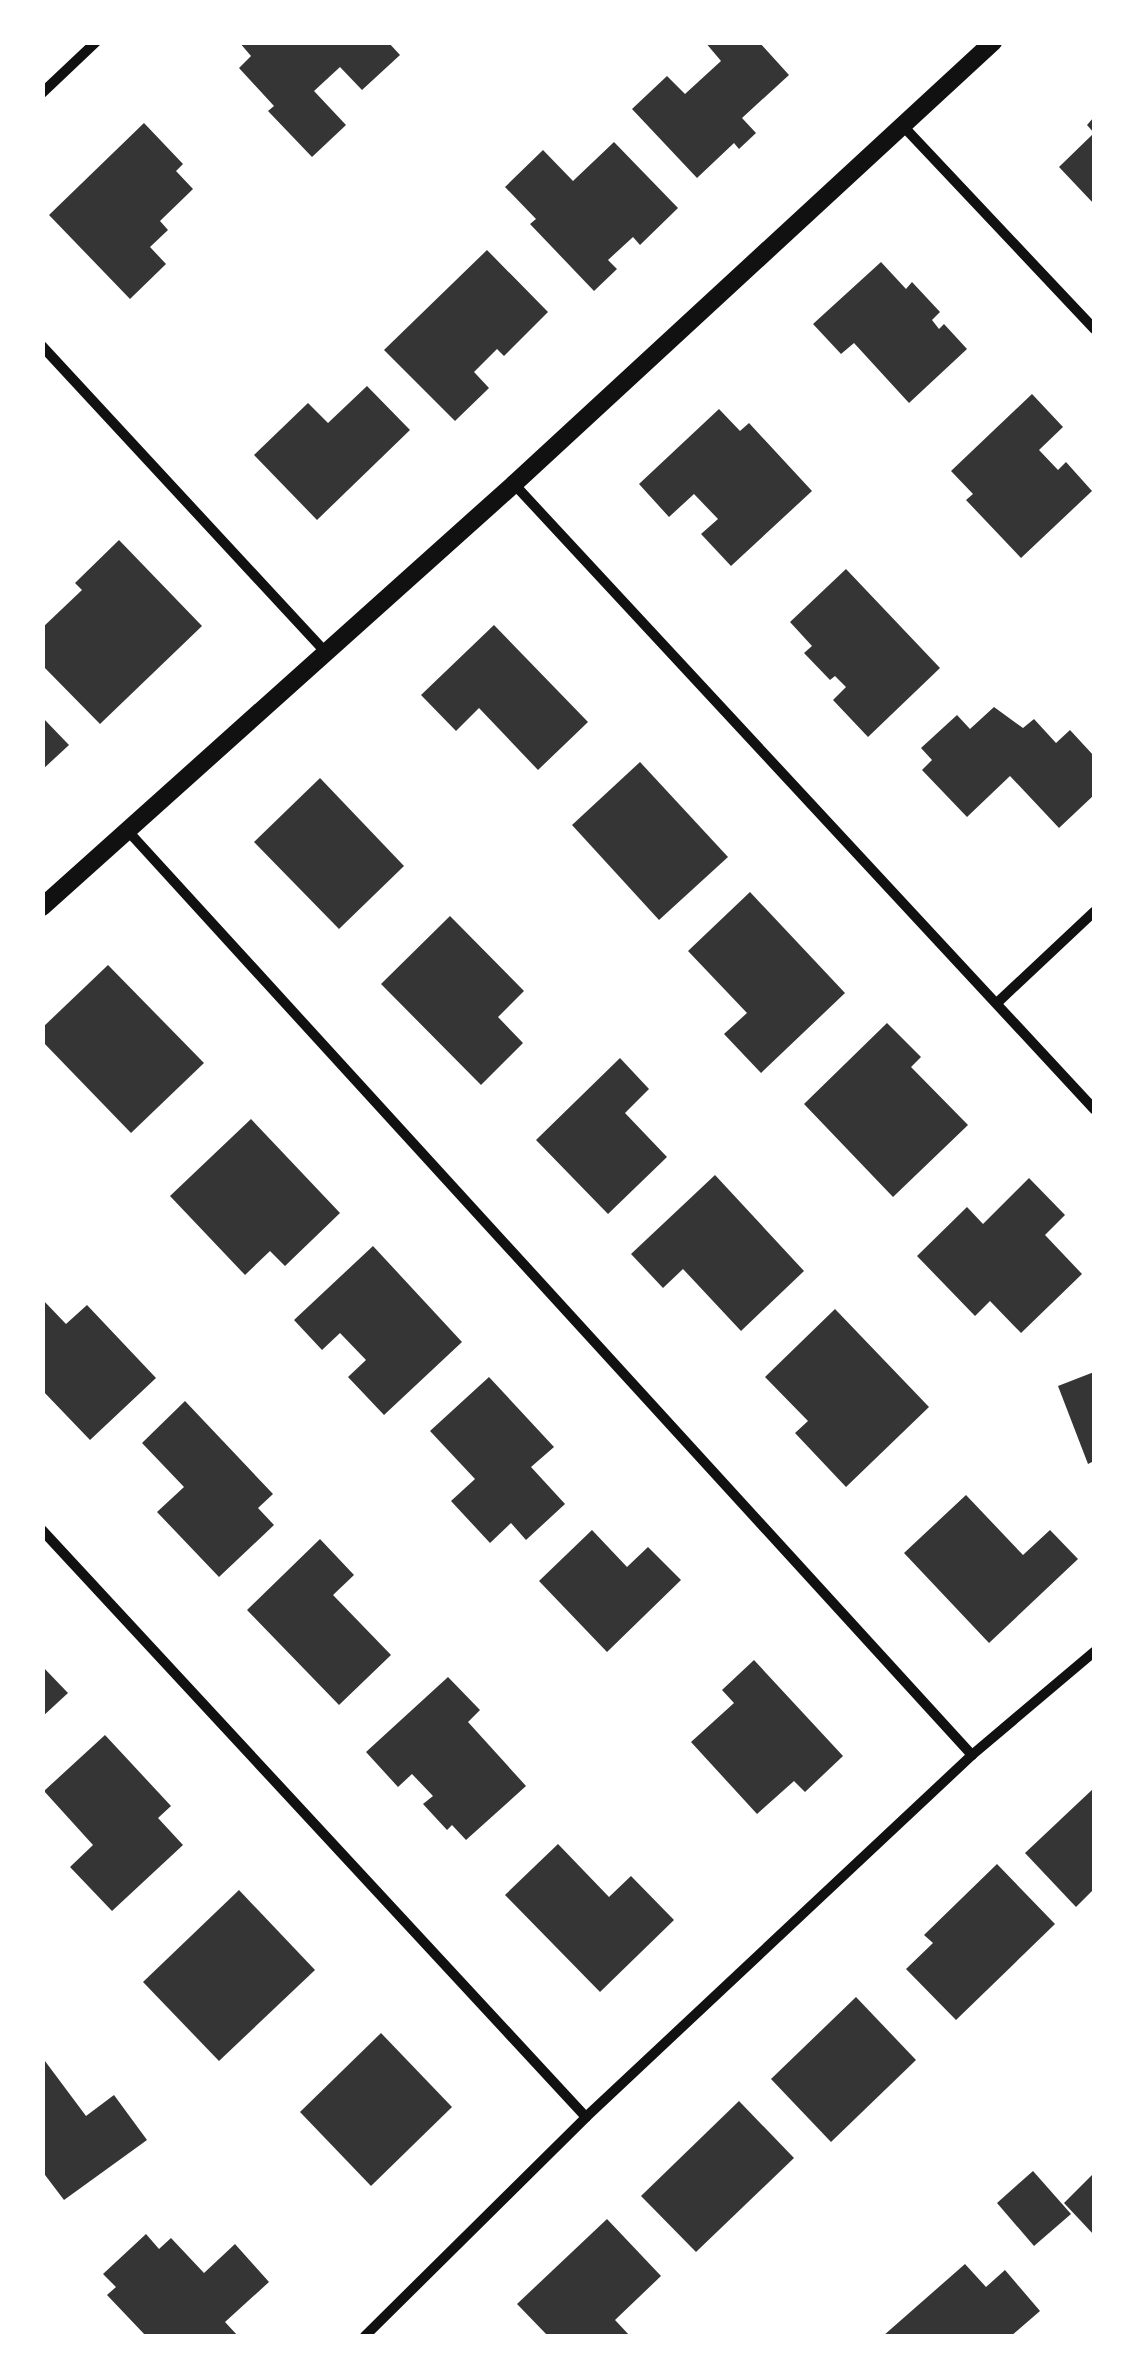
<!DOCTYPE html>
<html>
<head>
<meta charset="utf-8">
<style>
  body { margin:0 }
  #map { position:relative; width:1137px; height:2379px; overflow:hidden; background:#fff; font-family:"DejaVu Sans",sans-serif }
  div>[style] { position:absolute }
  .building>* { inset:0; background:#353535 }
  .minor>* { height:10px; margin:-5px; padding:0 5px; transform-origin:5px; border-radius:5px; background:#111 }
  .tertiary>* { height:18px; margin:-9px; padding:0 9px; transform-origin:9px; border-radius:9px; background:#111 }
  span { translate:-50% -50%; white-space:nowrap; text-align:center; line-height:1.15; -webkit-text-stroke:9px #fff; paint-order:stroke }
  .frame { position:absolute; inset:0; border:45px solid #fff; pointer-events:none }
</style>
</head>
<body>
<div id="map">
  <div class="building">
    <div style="clip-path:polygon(239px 42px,388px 42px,400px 55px,362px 90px,340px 67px,314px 91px,346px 125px,312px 157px,268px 111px,274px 106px,239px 68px,251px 56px)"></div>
    <div style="clip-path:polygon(705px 42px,759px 42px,789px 75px,742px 118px,756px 133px,739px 149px,734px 143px,697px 178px,632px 109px,667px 76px,685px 94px,721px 61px)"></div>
    <div style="clip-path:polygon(1094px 117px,1094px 204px,1059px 167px,1094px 133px,1087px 125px)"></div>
    <div style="clip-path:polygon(144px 123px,183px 164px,176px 171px,193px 189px,160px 221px,168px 230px,150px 247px,166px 264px,130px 299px,49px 215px)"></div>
    <div style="clip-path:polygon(614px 142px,678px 208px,640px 245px,633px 237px,608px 260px,617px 269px,594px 291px,530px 224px,536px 219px,505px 187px,543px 150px,573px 181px)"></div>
    <div style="clip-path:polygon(487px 250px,548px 312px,504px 356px,497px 349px,474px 372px,489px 388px,455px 421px,384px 350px)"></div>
    <div style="clip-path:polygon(881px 262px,906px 289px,912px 282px,940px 312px,932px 320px,939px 329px,944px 324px,967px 349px,909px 403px,854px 343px,841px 354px,813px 324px)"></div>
    <div style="clip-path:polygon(367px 386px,410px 430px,317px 520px,254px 455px,308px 403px,328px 423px)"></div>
    <div style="clip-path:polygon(1032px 394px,1063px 427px,1039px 450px,1058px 470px,1066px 462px,1092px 491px,1021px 558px,966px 500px,973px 494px,951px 471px)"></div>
    <div style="clip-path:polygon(719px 409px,740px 431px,749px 423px,812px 491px,731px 566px,701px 534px,718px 519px,694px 494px,669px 517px,639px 484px)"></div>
    <div style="clip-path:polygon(119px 540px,202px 626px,100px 724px,42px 665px,42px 628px,82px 590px,75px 583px)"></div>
    <div style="clip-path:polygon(846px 569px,940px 668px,868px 737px,833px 700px,846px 687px,835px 676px,830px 680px,804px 653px,812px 646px,790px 622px)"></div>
    <div style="clip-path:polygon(494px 625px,588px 722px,538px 770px,479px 708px,456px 731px,421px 695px)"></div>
    <div style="clip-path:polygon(994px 707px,1023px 728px,1034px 719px,1056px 743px,1070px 730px,1094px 756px,1094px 795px,1059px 828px,1010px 776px,967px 817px,922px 770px,932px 760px,921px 748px,957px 715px,970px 729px)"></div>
    <div style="clip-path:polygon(42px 717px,69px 745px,42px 770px)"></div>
    <div style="clip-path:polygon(640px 762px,728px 857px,659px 920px,572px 825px)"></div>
    <div style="clip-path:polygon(320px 778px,404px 866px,339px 929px,254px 842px)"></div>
    <div style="clip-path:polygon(750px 892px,845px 993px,761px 1073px,724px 1034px,747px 1013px,688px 951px)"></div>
    <div style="clip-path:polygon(450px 916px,524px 991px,498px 1017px,523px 1043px,481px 1085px,381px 984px)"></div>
    <div style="clip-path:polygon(108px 965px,204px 1063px,131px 1133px,42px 1041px,42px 1028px)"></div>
    <div style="clip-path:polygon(887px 1023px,921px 1057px,911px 1067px,968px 1125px,893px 1197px,804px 1104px)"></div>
    <div style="clip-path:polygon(620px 1058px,649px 1089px,625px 1113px,667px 1157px,608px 1214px,536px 1140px)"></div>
    <div style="clip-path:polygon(251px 1119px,340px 1213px,285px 1266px,270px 1251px,245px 1275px,170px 1196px)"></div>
    <div style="clip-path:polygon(715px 1175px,804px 1271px,741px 1331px,683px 1269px,663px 1288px,631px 1254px)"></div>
    <div style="clip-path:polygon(1029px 1178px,1065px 1215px,1045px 1235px,1082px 1274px,1021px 1333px,990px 1301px,975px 1316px,917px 1256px,967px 1207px,983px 1224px)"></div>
    <div style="clip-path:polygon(373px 1246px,462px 1342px,384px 1415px,348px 1377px,366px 1360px,340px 1333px,322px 1350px,294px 1320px)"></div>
    <div style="clip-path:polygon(42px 1299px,66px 1324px,87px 1305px,156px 1378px,90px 1440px,42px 1390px)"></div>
    <div style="clip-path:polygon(835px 1309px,929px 1407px,846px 1487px,795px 1433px,808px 1421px,765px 1377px)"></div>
    <div style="clip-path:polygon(1094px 1372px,1094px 1461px,1088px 1464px,1058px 1386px)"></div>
    <div style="clip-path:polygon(489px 1377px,554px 1447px,531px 1467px,565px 1504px,526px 1540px,511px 1523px,490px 1543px,451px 1501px,475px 1479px,430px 1431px)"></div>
    <div style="clip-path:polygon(185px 1401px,273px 1494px,258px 1508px,274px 1525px,219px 1577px,157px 1512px,184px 1487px,142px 1443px)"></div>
    <div style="clip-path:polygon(966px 1495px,1023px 1555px,1050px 1530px,1078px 1559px,989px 1643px,904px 1553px)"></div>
    <div style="clip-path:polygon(592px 1530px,627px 1567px,648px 1547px,681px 1580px,607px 1652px,539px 1581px)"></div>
    <div style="clip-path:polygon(320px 1539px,354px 1575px,333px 1595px,391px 1655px,339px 1705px,247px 1610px)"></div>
    <div style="clip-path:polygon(754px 1660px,843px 1756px,805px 1792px,794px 1781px,757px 1814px,691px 1742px,734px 1703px,722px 1690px)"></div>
    <div style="clip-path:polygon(42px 1666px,68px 1693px,42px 1717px)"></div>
    <div style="clip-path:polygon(448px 1677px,480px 1710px,468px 1722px,526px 1786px,466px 1840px,452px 1825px,447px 1830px,423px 1804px,433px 1796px,412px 1774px,398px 1787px,366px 1752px)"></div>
    <div style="clip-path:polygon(105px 1735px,171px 1806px,158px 1818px,183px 1845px,112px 1911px,70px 1867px,93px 1845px,44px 1791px)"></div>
    <div style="clip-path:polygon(1094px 1788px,1094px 1889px,1076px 1907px,1025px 1853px)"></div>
    <div style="clip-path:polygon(558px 1844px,609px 1897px,631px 1876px,674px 1920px,600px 1992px,505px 1895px)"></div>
    <div style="clip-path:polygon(997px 1864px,1055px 1924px,956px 2020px,906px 1969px,933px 1943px,924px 1935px)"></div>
    <div style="clip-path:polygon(239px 1890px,315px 1970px,219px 2061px,143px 1982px)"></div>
    <div style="clip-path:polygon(856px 1997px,916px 2060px,831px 2142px,771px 2079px)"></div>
    <div style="clip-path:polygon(381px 2033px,452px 2107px,371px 2186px,300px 2112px)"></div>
    <div style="clip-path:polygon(42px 2057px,86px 2116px,114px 2095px,147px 2140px,64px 2200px,42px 2171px)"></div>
    <div style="clip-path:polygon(739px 2101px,794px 2158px,696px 2252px,641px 2196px)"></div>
    <div style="clip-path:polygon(1033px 2171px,1071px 2214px,1034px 2246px,997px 2203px)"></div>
    <div style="clip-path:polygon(1094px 2173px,1094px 2235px,1064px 2203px)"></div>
    <div style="clip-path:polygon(607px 2219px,661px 2276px,615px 2320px,630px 2336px,548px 2336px,517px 2304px)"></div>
    <div style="clip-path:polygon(146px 2234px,159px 2249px,171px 2238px,204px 2273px,235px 2244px,269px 2282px,225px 2322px,238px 2336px,146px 2336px,107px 2295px,116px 2287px,103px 2274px)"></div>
    <div style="clip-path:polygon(965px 2264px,986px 2287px,1005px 2270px,1040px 2311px,1011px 2336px,883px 2336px)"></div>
  </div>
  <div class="minor">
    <div style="left:42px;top:93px;width:74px;rotate:-43.4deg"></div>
    <div style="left:903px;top:126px;width:279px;rotate:46.7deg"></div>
    <div style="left:42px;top:346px;width:418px;rotate:47.2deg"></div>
    <div style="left:514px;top:484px;width:853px;rotate:47.14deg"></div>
    <div style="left:127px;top:830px;width:1253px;rotate:47.59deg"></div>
    <div style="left:998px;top:1002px;width:132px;rotate:-43.2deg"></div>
    <div style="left:42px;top:1530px;width:800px;rotate:47.18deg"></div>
    <div style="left:365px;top:2336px;width:311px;rotate:-44.7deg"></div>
    <div style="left:586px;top:2117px;width:529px;rotate:-43.16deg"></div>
    <div style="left:972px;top:1755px;width:160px;rotate:-40.2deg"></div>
  </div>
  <div class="tertiary">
    <div style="left:42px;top:907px;width:634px;rotate:-41.87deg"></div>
    <div style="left:514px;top:484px;width:652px;rotate:-42.7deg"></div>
  </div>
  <div class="frame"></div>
</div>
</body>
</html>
